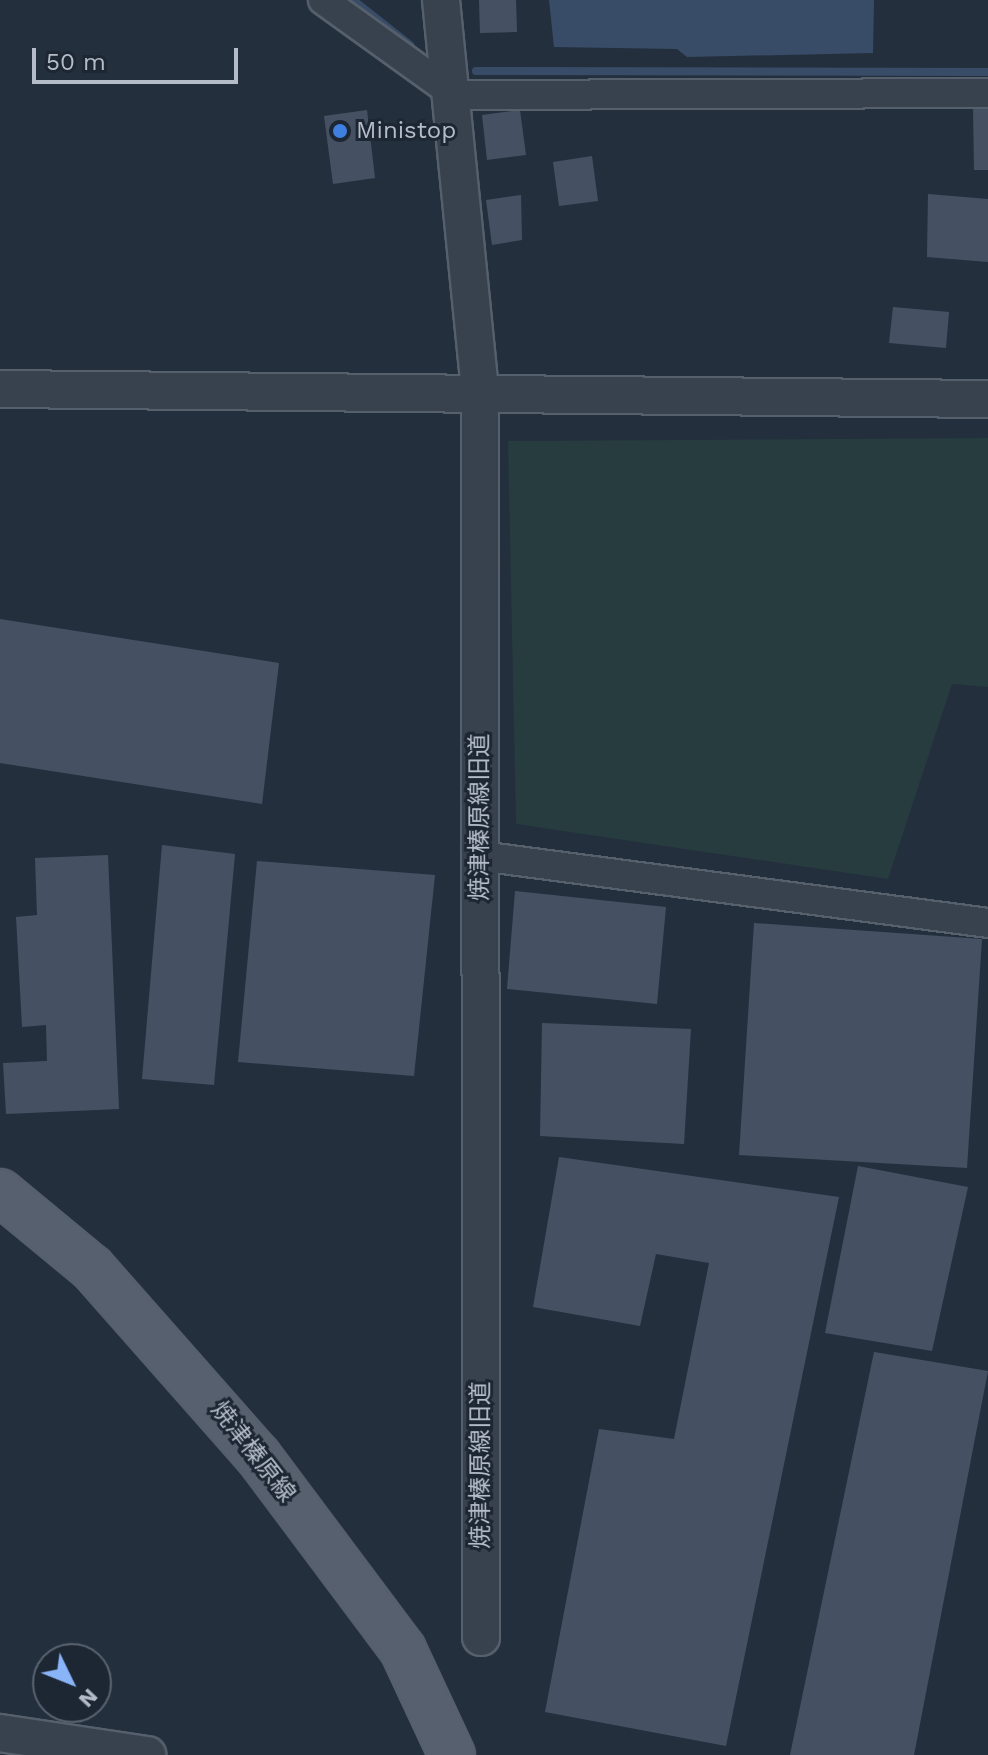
<!DOCTYPE html>
<html>
<head>
<meta charset="utf-8">
<style>
  body { margin:0 }
  #map { position:relative; width:988px; height:1755px; overflow:hidden; background:#242f3e; font-family:"Work Sans","Noto Sans JP",sans-serif }
  div>[style] { position:absolute }
  .green>* { inset:0; background:#263c3f }
  .water>* { inset:0; background:#394c67 }
  .stream>* { height:8px; margin:-4px; padding:0 4px; transform-origin:4px; border-radius:4px; background:#394c67 }
  .building>* { inset:0; background:#455162 }
  .roads { filter:drop-shadow(2px 0 #565f6c) drop-shadow(-2px 0 #565f6c) drop-shadow(0 2px #565f6c) drop-shadow(0 -2px #565f6c) }
  .minor>* { height:28px; margin:-14px; padding:0 14px; transform-origin:14px; border-radius:14px; background:#38414e }
  .tertiary>* { height:36px; margin:-18px; padding:0 18px; transform-origin:18px; border-radius:18px; background:#38414e }
  .primary>* { height:44px; margin:-22px; padding:0 22px; transform-origin:22px; border-radius:22px; background:#56606e }
  .dots>* { width:22px; height:22px; translate:-50% -50%; box-sizing:border-box; border:4px solid #1d2633; border-radius:50% }
  span { translate:-50% -50%; white-space:nowrap; text-align:center; line-height:1.15; -webkit-text-stroke:6px #1d2633; paint-order:stroke }
  .poi-label { font-size:24px; color:#b4bcc9 }
  .left { translate:0 -50%; text-align:left }
  .street-label { font-size:24px; color:#b4bcc9 }
  .north { position:absolute; left:32px; top:1643px; width:80px; height:80px; box-sizing:border-box; background:#1d2633; border:2px solid #59626f; border-radius:50%; rotate:133deg; font-size:22px; font-weight:700; line-height:32px; text-align:center; color:#b4bcc9 }
  .north::after { content:''; display:block; margin:auto; width:28px; height:36px; background:#8ab4f8; clip-path:polygon(50% 0,100% 100%,50% 72%,0 100%) }
  .scale { position:absolute; left:32px; top:48px; width:206px; height:36px; box-sizing:border-box; border:4px solid #b4bcc9; border-top:0; padding-left:10px; font-size:24px; line-height:28px; white-space:nowrap; color:#b4bcc9; -webkit-text-stroke:6px #1d2633; paint-order:stroke }
</style>
</head>
<body>
<div id="map">
  <div class="green">
    <div style="clip-path:polygon(988px 438px,988px 687px,952px 684px,888px 879px,516px 824px,508px 441px)"></div>
  </div>
  <div class="water">
    <div style="clip-path:polygon(549px 0,874px 0,873px 53px,687px 57px,677px 49px,554px 47px)"></div>
  </div>
  <div class="stream">
    <div style="left:353px;top:0;width:73px;rotate:38.3deg"></div>
    <div style="left:476px;top:71px;width:512px;rotate:0.11deg"></div>
  </div>
  <div class="building">
    <div style="clip-path:polygon(479px 0,516px 0,517px 32px,480px 33px)"></div>
    <div style="clip-path:polygon(988px 106px,988px 170px,974px 170px,973px 107px)"></div>
    <div style="clip-path:polygon(367px 110px,375px 178px,333px 184px,324px 116px)"></div>
    <div style="clip-path:polygon(520px 110px,526px 155px,487px 160px,482px 115px)"></div>
    <div style="clip-path:polygon(592px 156px,598px 201px,559px 206px,553px 162px)"></div>
    <div style="clip-path:polygon(928px 194px,988px 199px,988px 262px,927px 257px)"></div>
    <div style="clip-path:polygon(521px 195px,522px 240px,492px 245px,486px 200px)"></div>
    <div style="clip-path:polygon(893px 307px,949px 312px,946px 348px,889px 343px)"></div>
    <div style="clip-path:polygon(0 619px,279px 663px,262px 804px,0 763px)"></div>
    <div style="clip-path:polygon(162px 845px,235px 854px,214px 1085px,142px 1079px)"></div>
    <div style="clip-path:polygon(108px 855px,119px 1109px,6px 1114px,3px 1063px,47px 1061px,46px 1025px,22px 1027px,16px 917px,37px 915px,35px 858px)"></div>
    <div style="clip-path:polygon(257px 861px,435px 875px,414px 1076px,238px 1062px)"></div>
    <div style="clip-path:polygon(515px 891px,666px 907px,657px 1004px,507px 989px)"></div>
    <div style="clip-path:polygon(754px 923px,982px 939px,967px 1168px,739px 1155px)"></div>
    <div style="clip-path:polygon(542px 1023px,691px 1029px,684px 1144px,540px 1136px)"></div>
    <div style="clip-path:polygon(559px 1157px,839px 1197px,726px 1746px,545px 1712px,599px 1429px,674px 1439px,709px 1263px,656px 1254px,640px 1326px,533px 1307px)"></div>
    <div style="clip-path:polygon(858px 1166px,968px 1187px,932px 1351px,825px 1333px)"></div>
    <div style="clip-path:polygon(874px 1352px,988px 1371px,914px 1755px,790px 1755px)"></div>
  </div>
  <div class="roads">
    <div class="minor">
      <div style="left:323px;top:0;width:163px;rotate:35.7deg"></div>
      <div style="left:455px;top:95px;width:533px;rotate:-0.21deg"></div>
      <div style="left:480px;top:856px;width:512px;rotate:7.51deg"></div>
    </div>
    <div class="tertiary">
      <div style="left:441px;top:0;width:394px;rotate:84.3deg"></div>
      <div style="left:480px;top:392px;width:1245px;rotate:89.95deg"></div>
      <div style="left:0;top:389px;width:988px;rotate:0.58deg"></div>
      <div style="left:0;top:1733px;width:149px;rotate:8.5deg"></div>
    </div>
    <div class="primary">
      <div style="left:0;top:1192px;width:119px;rotate:39.6deg"></div>
      <div style="left:92px;top:1268px;width:251px;rotate:48.6deg"></div>
      <div style="left:258px;top:1456px;width:242px;rotate:53.2deg"></div>
      <div style="left:403px;top:1650px;width:116px;rotate:65deg"></div>
    </div>
  </div>
  <div class="dots">
    <div style="left:340px;top:131px;background:#3f7fe0"></div>
  </div>
  <div class="poi-label">
    <span class="left" style="left:356px;top:131px">Ministop</span>
  </div>
  <div class="street-label">
    <span style="left:480px;top:817px;rotate:-90deg">焼津榛原線旧道</span>
    <span style="left:253px;top:1452px;rotate:52deg">焼津榛原線</span>
    <span style="left:481px;top:1465px;rotate:-90deg">焼津榛原線旧道</span>
  </div>
  <div class="north">N</div>
  <div class="scale">50 m</div>
</div>
</body>
</html>
